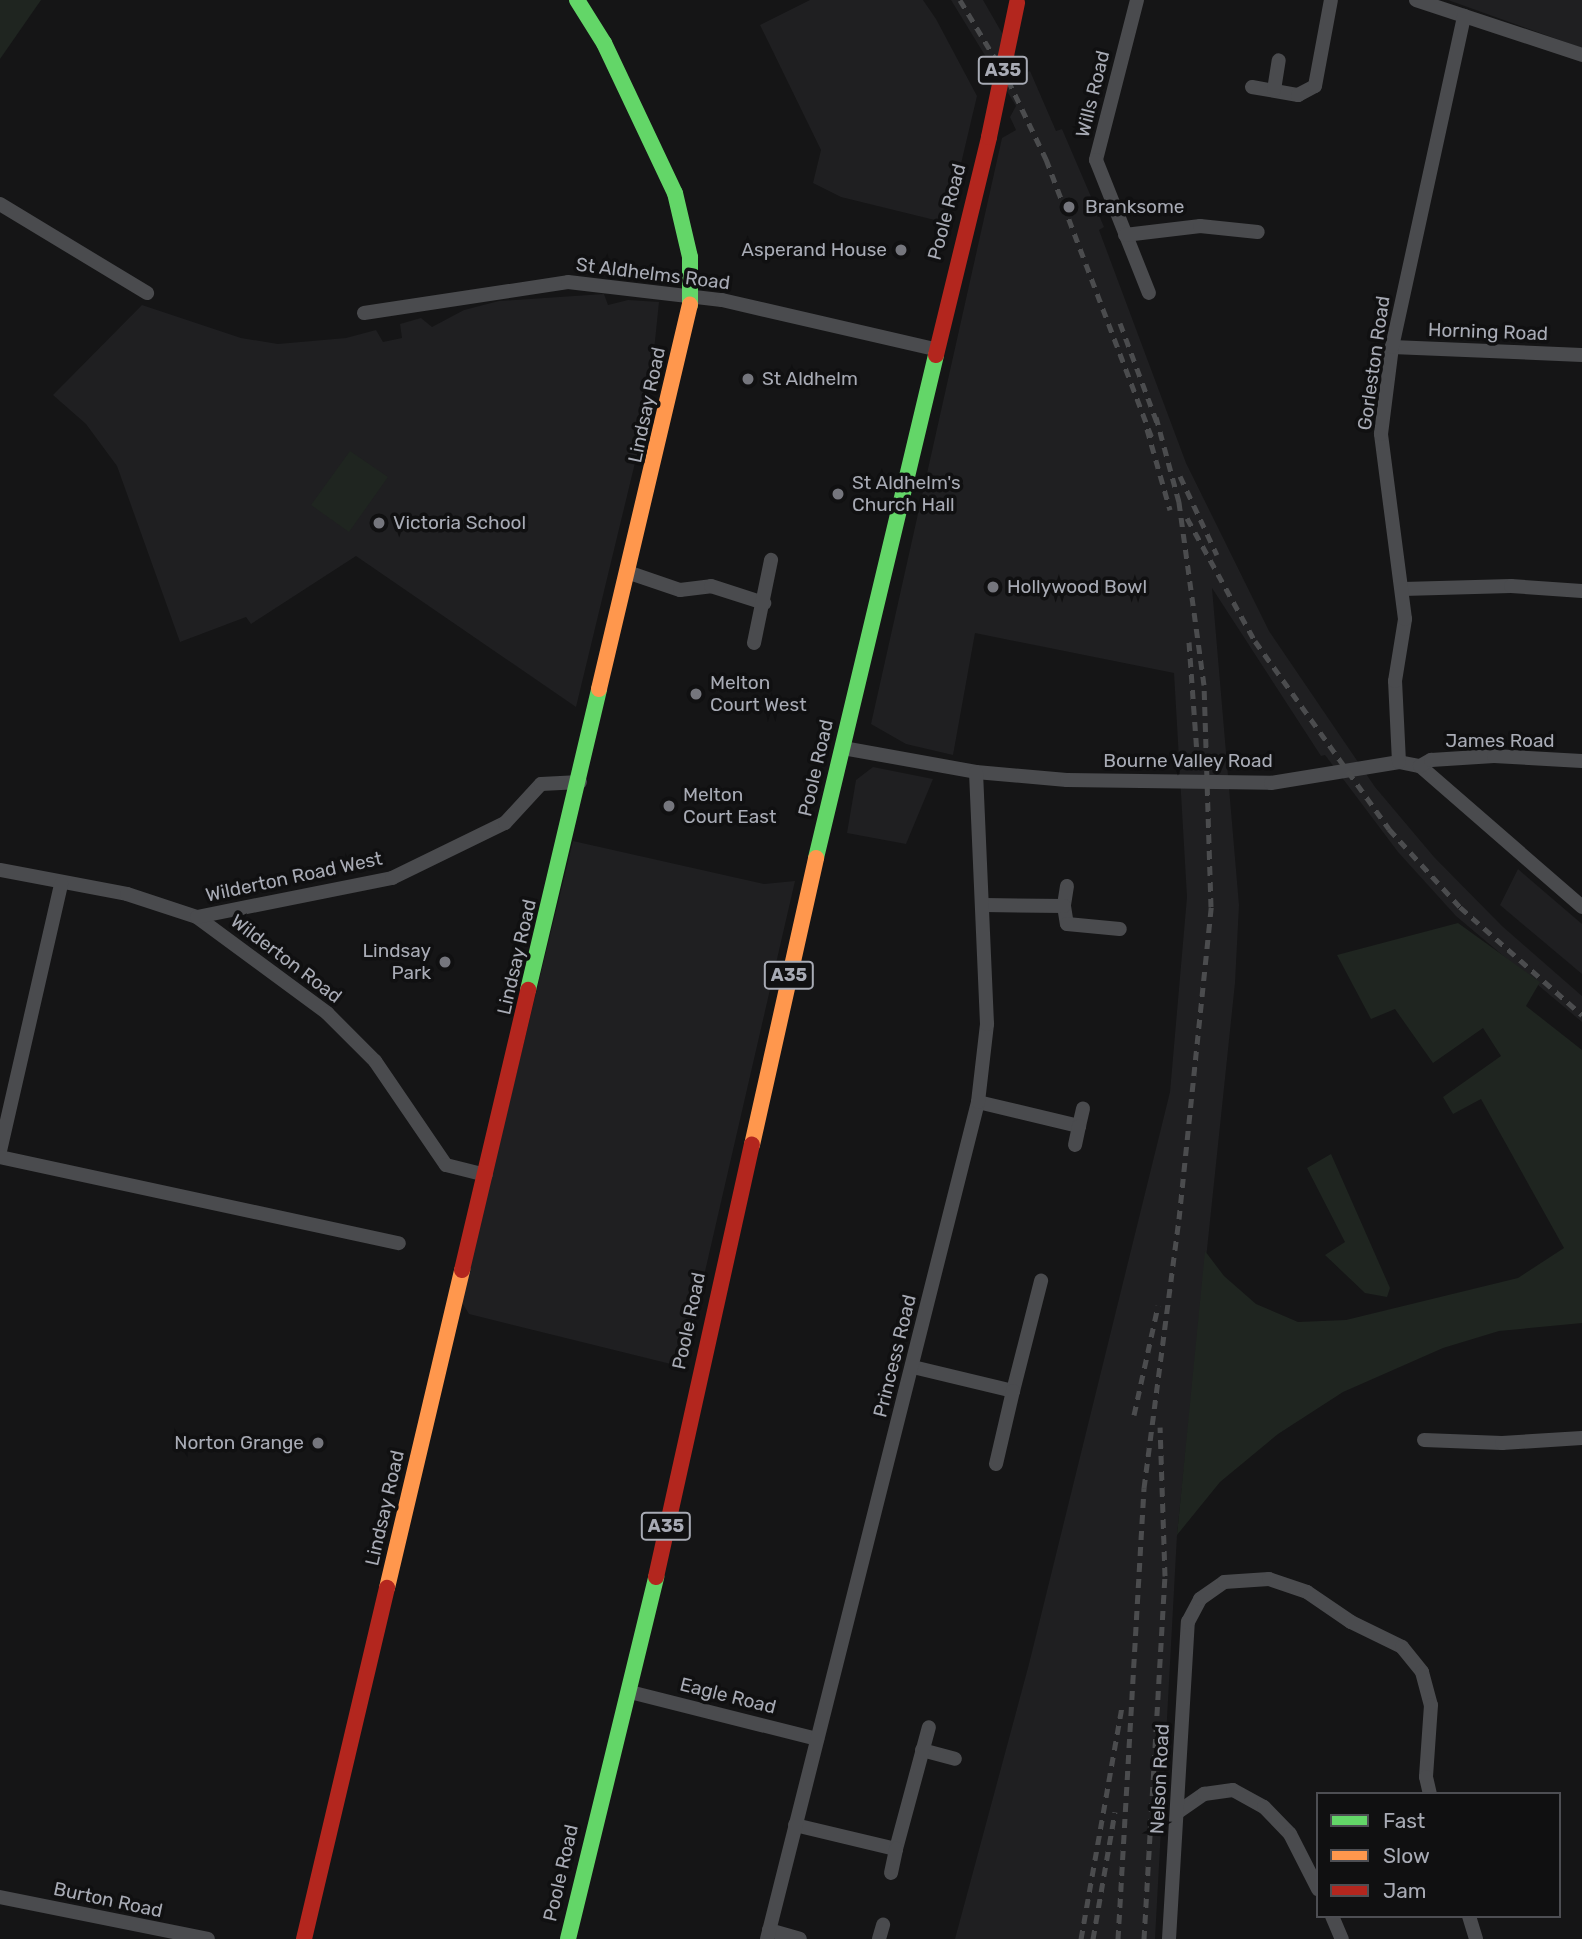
<!DOCTYPE html>
<html>
<head>
<meta charset="utf-8">
<style>
  body { margin:0 }
  #map { position:relative; width:1582px; height:1939px; overflow:hidden; background:#151516; font-family:Rubik,sans-serif }
  div>[style] { position:absolute }
  .built>* { inset:0; background:#1f1f21 }
  .green>* { inset:0; background:#1f2520 }
  .street>* { height:14px; margin:-7px; padding:0 7px; transform-origin:7px; border-radius:7px; background:#4a4b4e }
  .fast>* { height:16px; margin:-8px; padding:0 8px; transform-origin:8px; border-radius:8px; background:#63d668 }
  .slow>* { height:16px; margin:-8px; padding:0 8px; transform-origin:8px; border-radius:8px; background:#ff974d }
  .jam>* { height:16px; margin:-8px; padding:0 8px; transform-origin:8px; border-radius:8px; background:#b3261e }
  .rail>* { height:5px; margin-top:-2.5px; transform-origin:0; background:repeating-linear-gradient(90deg,#4b4c4e 0 9px,transparent 0 16px) }
  .jam-bridge>* { height:16px; margin:-8px; padding:0 8px; transform-origin:8px; border-radius:8px; background:#b3261e }
  .dots>* { width:19px; height:19px; translate:-50% -50%; box-sizing:border-box; border:4px solid #101011; border-radius:50% }
  span { translate:-50% -50%; white-space:nowrap; text-align:center; line-height:1.15; -webkit-text-stroke:7px #101011; paint-order:stroke }
  .shield-label span { padding:2px 5px; background:#101011; border:2px solid; border-radius:5px; -webkit-text-stroke-width:0 }
  .shield-label { font-size:18px; color:#a8abb5; font-weight:700 }
  .street-label { font-size:19px; color:#a8abb5 }
  .poi-label { font-size:19px; color:#a8abb5 }
  .left { translate:0 -50%; text-align:left }
  .right { translate:-100% -50%; text-align:right }
  .legend { position:absolute; left:1316px; top:1792px; width:245px; height:126px; box-sizing:border-box; background:#101011; border:2px solid #4d4e53; margin:0; padding:9px 12px; list-style:none; font-size:21px; color:#a8abb5 }
  .legend li { display:flex; align-items:center; gap:14px; height:35px }
  .legend b { width:35px; border:2px solid #4d4e53 }
</style>
</head>
<body>
<div id="map">
  <div class="built">
    <div style="clip-path:polygon(810px 0,923px 0,936px 19px,977px 96px,947px 223px,841px 197px,813px 183px,821px 150px,760px 25px)"></div>
    <div style="clip-path:polygon(951px 0,983px 0,1025px 73px,1030px 71px,1056px 131px,1062px 129px,1104px 227px,1099px 230px,1186px 463px,1269px 631px,1375px 787px,1434px 857px,1502px 926px,1582px 996px,1582px 1022px,1456px 916px,1398px 852px,1325px 755px,1321px 756px,1212px 588px,1239px 905px,1235px 983px,1177px 1535px,1155px 1939px,955px 1939px,1029px 1664px,1170px 1092px,1187px 897px,1174px 673px,975px 633px,953px 755px,906px 744px,871px 724px,1002px 138px,1016px 130px,1010px 117px,1016px 106px)"></div>
    <div style="clip-path:polygon(1448px 0,1582px 0,1582px 48px,1562px 41px)"></div>
    <div style="clip-path:polygon(604px 294px,608px 305px,628px 300px,659px 302px,648px 409px,576px 707px,356px 556px,251px 624px,246px 617px,180px 642px,117px 466px,86px 424px,53px 395px,142px 305px,241px 338px,278px 344px,346px 338px,376px 330px,383px 342px,402px 338px,400px 324px,421px 318px,432px 327px,464px 310px,499px 301px)"></div>
    <div style="clip-path:polygon(873px 767px,933px 779px,906px 844px,847px 833px,856px 780px)"></div>
    <div style="clip-path:polygon(573px 841px,764px 884px,795px 881px,683px 1367px,469px 1314px,461px 1301px)"></div>
    <div style="clip-path:polygon(1518px 869px,1582px 924px,1582px 974px,1500px 905px)"></div>
  </div>
  <div class="green">
    <div style="clip-path:polygon(0 0,41px 0,0 59px)"></div>
    <div style="clip-path:polygon(350px 451px,388px 477px,349px 532px,311px 505px)"></div>
    <div style="clip-path:polygon(1458px 923px,1540px 982px,1526px 1006px,1582px 1050px,1582px 1323px,1499px 1331px,1443px 1348px,1343px 1392px,1278px 1434px,1220px 1482px,1177px 1535px,1205px 1251px,1224px 1276px,1256px 1304px,1298px 1322px,1346px 1320px,1518px 1278px,1564px 1248px,1481px 1099px,1453px 1114px,1443px 1097px,1501px 1056px,1483px 1028px,1433px 1063px,1395px 1009px,1371px 1019px,1337px 955px)"></div>
    <div style="clip-path:polygon(1331px 1154px,1390px 1288px,1387px 1297px,1365px 1293px,1325px 1255px,1345px 1242px,1307px 1168px)"></div>
  </div>
  <div class="street">
    <div style="left:1137px;top:0;width:165px;rotate:104.4deg"></div>
    <div style="left:1096px;top:160px;width:143px;rotate:68.3deg"></div>
    <div style="left:1416px;top:0;width:175px;rotate:18.3deg"></div>
    <div style="left:1252px;top:87px;width:47px;rotate:9.9deg"></div>
    <div style="left:1298px;top:95px;width:19px;rotate:-28deg"></div>
    <div style="left:1315px;top:86px;width:87px;rotate:-79.5deg"></div>
    <div style="left:1274px;top:90px;width:30px;rotate:-81deg"></div>
    <div style="left:0;top:204px;width:172px;rotate:31.2deg"></div>
    <div style="left:1125px;top:235px;width:76px;rotate:-6.8deg"></div>
    <div style="left:1200px;top:226px;width:58px;rotate:5.9deg"></div>
    <div style="left:364px;top:313px;width:206px;rotate:-8.6deg"></div>
    <div style="left:568px;top:282px;width:155px;rotate:6.7deg"></div>
    <div style="left:722px;top:300px;width:218px;rotate:13deg"></div>
    <div style="left:1392px;top:347px;width:190px;rotate:2.4deg"></div>
    <div style="left:630px;top:573px;width:53px;rotate:18.8deg"></div>
    <div style="left:680px;top:590px;width:31px;rotate:-7deg"></div>
    <div style="left:711px;top:586px;width:56px;rotate:17.8deg"></div>
    <div style="left:1403px;top:589px;width:108px;rotate:-1.6deg"></div>
    <div style="left:1511px;top:586px;width:71px;rotate:4deg"></div>
    <div style="left:754px;top:643px;width:85px;rotate:-78.4deg"></div>
    <div style="left:843px;top:748px;width:135px;rotate:10.2deg"></div>
    <div style="left:976px;top:772px;width:91px;rotate:5deg"></div>
    <div style="left:1067px;top:780px;width:204px;rotate:0.8deg"></div>
    <div style="left:1271px;top:783px;width:130px;rotate:-9.3deg"></div>
    <div style="left:1399px;top:762px;width:21px;rotate:11deg"></div>
    <div style="left:1420px;top:766px;width:215px;rotate:41deg"></div>
    <div style="left:1399px;top:762px;width:81px;rotate:-92.8deg"></div>
    <div style="left:1395px;top:681px;width:63px;rotate:-80.8deg"></div>
    <div style="left:1405px;top:619px;width:187px;rotate:-97.4deg"></div>
    <div style="left:1381px;top:434px;width:88px;rotate:-82.8deg"></div>
    <div style="left:1392px;top:347px;width:339px;rotate:-77.7deg"></div>
    <div style="left:1420px;top:766px;width:13px;rotate:-29deg"></div>
    <div style="left:1431px;top:760px;width:63px;rotate:-3.6deg"></div>
    <div style="left:1494px;top:756px;width:88px;rotate:3.3deg"></div>
    <div style="left:0;top:870px;width:129px;rotate:10.7deg"></div>
    <div style="left:127px;top:894px;width:74px;rotate:18.2deg"></div>
    <div style="left:197px;top:917px;width:162px;rotate:36.4deg"></div>
    <div style="left:327px;top:1013px;width:68px;rotate:45deg"></div>
    <div style="left:375px;top:1061px;width:126px;rotate:55.7deg"></div>
    <div style="left:446px;top:1165px;width:41px;rotate:14deg"></div>
    <div style="left:1067px;top:886px;width:20px;rotate:99deg"></div>
    <div style="left:1064px;top:906px;width:18px;rotate:81deg"></div>
    <div style="left:1067px;top:924px;width:53px;rotate:5.4deg"></div>
    <div style="left:984px;top:905px;width:80px;rotate:0.7deg"></div>
    <div style="left:197px;top:917px;width:199px;rotate:-11.3deg"></div>
    <div style="left:392px;top:878px;width:126px;rotate:-26deg"></div>
    <div style="left:505px;top:823px;width:53px;rotate:-47.3deg"></div>
    <div style="left:541px;top:784px;width:39px;rotate:-3deg"></div>
    <div style="left:978px;top:1102px;width:104px;rotate:13.4deg"></div>
    <div style="left:1079px;top:1126px;width:18px;rotate:-77deg"></div>
    <div style="left:1075px;top:1145px;width:19px;rotate:-78deg"></div>
    <div style="left:0;top:1151px;width:274px;rotate:-77.1deg"></div>
    <div style="left:0;top:1157px;width:408px;rotate:12.2deg"></div>
    <div style="left:913px;top:1367px;width:103px;rotate:13.5deg"></div>
    <div style="left:1013px;top:1391px;width:114px;rotate:-75.7deg"></div>
    <div style="left:1424px;top:1440px;width:78px;rotate:2.2deg"></div>
    <div style="left:1502px;top:1443px;width:80px;rotate:-3.6deg"></div>
    <div style="left:996px;top:1464px;width:75px;rotate:-76.9deg"></div>
    <div style="left:630px;top:1692px;width:193px;rotate:14.1deg"></div>
    <div style="left:922px;top:1750px;width:34px;rotate:15deg"></div>
    <div style="left:1178px;top:1812px;width:32px;rotate:-35deg"></div>
    <div style="left:1204px;top:1794px;width:29px;rotate:-8deg"></div>
    <div style="left:1233px;top:1790px;width:35px;rotate:29deg"></div>
    <div style="left:1264px;top:1807px;width:37px;rotate:46deg"></div>
    <div style="left:1290px;top:1834px;width:62px;rotate:63deg"></div>
    <div style="left:795px;top:1825px;width:104px;rotate:13.4deg"></div>
    <div style="left:896px;top:1849px;width:126px;rotate:-74.9deg"></div>
    <div style="left:891px;top:1873px;width:25px;rotate:-78deg"></div>
    <div style="left:0;top:1897px;width:212px;rotate:11.4deg"></div>
    <div style="left:1332px;top:1916px;width:25px;rotate:67deg"></div>
    <div style="left:1469px;top:1916px;width:24px;rotate:73deg"></div>
    <div style="left:769px;top:1930px;width:32px;rotate:16deg"></div>
    <div style="left:767px;top:1939px;width:863px;rotate:-75.85deg"></div>
    <div style="left:978px;top:1102px;width:79px;rotate:-83.4deg"></div>
    <div style="left:987px;top:1024px;width:252px;rotate:-92.5deg"></div>
    <div style="left:879px;top:1939px;width:15px;rotate:-74deg"></div>
    <div style="left:1169px;top:1939px;width:318px;rotate:-86.6deg"></div>
    <div style="left:1188px;top:1622px;width:26px;rotate:-62deg"></div>
    <div style="left:1200px;top:1599px;width:29px;rotate:-35deg"></div>
    <div style="left:1224px;top:1582px;width:45px;rotate:-3.8deg"></div>
    <div style="left:1269px;top:1579px;width:40px;rotate:18.9deg"></div>
    <div style="left:1307px;top:1592px;width:53px;rotate:34.3deg"></div>
    <div style="left:1351px;top:1622px;width:57px;rotate:26.1deg"></div>
    <div style="left:1402px;top:1647px;width:32px;rotate:51deg"></div>
    <div style="left:1422px;top:1672px;width:34px;rotate:75deg"></div>
    <div style="left:1431px;top:1705px;width:72px;rotate:94deg"></div>
    <div style="left:1426px;top:1777px;width:17px;rotate:77deg"></div>
  </div>
  <div class="fast">
    <div style="left:577px;top:0;width:51px;rotate:57.9deg"></div>
    <div style="left:604px;top:43px;width:166px;rotate:64.7deg"></div>
    <div style="left:675px;top:193px;width:66px;rotate:76.8deg"></div>
    <div style="left:690px;top:257px;width:48px;rotate:90deg"></div>
    <div style="left:816px;top:858px;width:517px;rotate:-76.58deg"></div>
    <div style="left:528px;top:990px;width:309px;rotate:-76.7deg"></div>
    <div style="left:568px;top:1939px;width:373px;rotate:-76.3deg"></div>
  </div>
  <div class="slow">
    <div style="left:599px;top:689px;width:395px;rotate:-76.7deg"></div>
    <div style="left:752px;top:1145px;width:294px;rotate:-77.4deg"></div>
    <div style="left:387px;top:1588px;width:327px;rotate:-76.7deg"></div>
  </div>
  <div class="jam">
    <div style="left:936px;top:355px;width:224px;rotate:-76.3deg"></div>
    <div style="left:462px;top:1270px;width:288px;rotate:-76.7deg"></div>
    <div style="left:656px;top:1577px;width:443px;rotate:-77.5deg"></div>
    <div style="left:304px;top:1939px;width:361px;rotate:-76.7deg"></div>
  </div>
  <div class="rail">
    <div style="left:960px;top:0;width:93px;rotate:59deg"></div>
    <div style="left:1008px;top:80px;width:88px;rotate:64.3deg"></div>
    <div style="left:1046px;top:159px;width:298px;rotate:69.2deg"></div>
    <div style="left:1120px;top:323px;width:109px;rotate:69.6deg"></div>
    <div style="left:1147px;top:429px;width:84px;rotate:74.1deg"></div>
    <div style="left:1180px;top:476px;width:87px;rotate:64.9deg"></div>
    <div style="left:1187px;top:518px;width:141px;rotate:61.1deg"></div>
    <div style="left:1255px;top:641px;width:231px;rotate:54.5deg"></div>
    <div style="left:1389px;top:829px;width:105px;rotate:47.7deg"></div>
    <div style="left:1460px;top:907px;width:163px;rotate:41.5deg"></div>
    <div style="left:1189px;top:642px;width:111px;rotate:85.9deg"></div>
    <div style="left:1134px;top:1415px;width:112px;rotate:-77.6deg"></div>
    <div style="left:1081px;top:1939px;width:236px;rotate:-80deg"></div>
    <div style="left:1093px;top:1939px;width:129px;rotate:-80.2deg"></div>
    <div style="left:1118px;top:1939px;width:452px;rotate:-86.7deg"></div>
    <div style="left:1144px;top:1488px;width:271px;rotate:-82.6deg"></div>
    <div style="left:1179px;top:1219px;width:314px;rotate:-84.1deg"></div>
    <div style="left:1211px;top:907px;width:222px;rotate:-91.8deg"></div>
    <div style="left:1204px;top:685px;width:185px;rotate:-97.8deg"></div>
    <div style="left:1179px;top:502px;width:88px;rotate:-105.1deg"></div>
    <div style="left:1144px;top:1939px;width:364px;rotate:-86.7deg"></div>
    <div style="left:1165px;top:1576px;width:149px;rotate:-91.9deg"></div>
  </div>
  <div class="jam-bridge">
    <div style="left:989px;top:137px;width:137px;rotate:-78.2deg"></div>
  </div>
  <div class="dots">
    <div style="left:1069px;top:207px;background:#75767d"></div>
    <div style="left:901px;top:250px;background:#75767d"></div>
    <div style="left:748px;top:379px;background:#75767d"></div>
    <div style="left:838px;top:494px;background:#75767d"></div>
    <div style="left:379px;top:523px;background:#75767d"></div>
    <div style="left:993px;top:587px;background:#75767d"></div>
    <div style="left:696px;top:694px;background:#75767d"></div>
    <div style="left:669px;top:806px;background:#75767d"></div>
    <div style="left:445px;top:962px;background:#75767d"></div>
    <div style="left:318px;top:1443px;background:#75767d"></div>
  </div>
  <div class="shield-label">
    <span style="left:1003px;top:70px">A35</span>
    <span style="left:789px;top:975px">A35</span>
    <span style="left:666px;top:1526px">A35</span>
  </div>
  <div class="street-label">
    <span style="left:1093px;top:94px;rotate:-76deg">Wills Road</span>
    <span style="left:947px;top:212px;rotate:-75deg">Poole Road</span>
    <span style="left:653px;top:274px;rotate:7deg">St Aldhelms Road</span>
    <span style="left:1488px;top:332px;rotate:2deg">Horning Road</span>
    <span style="left:1374px;top:363px;rotate:-82deg">Gorleston Road</span>
    <span style="left:647px;top:405px;rotate:-78deg">Lindsay Road</span>
    <span style="left:1500px;top:741px">James Road</span>
    <span style="left:1188px;top:761px">Bourne Valley Road</span>
    <span style="left:816px;top:768px;rotate:-77deg">Poole Road</span>
    <span style="left:294px;top:877px;rotate:-12deg">Wilderton Road West</span>
    <span style="left:517px;top:957px;rotate:-77deg">Lindsay Road</span>
    <span style="left:286px;top:959px;rotate:37deg">Wilderton Road</span>
    <span style="left:689px;top:1321px;rotate:-78deg">Poole Road</span>
    <span style="left:895px;top:1356px;rotate:-76deg">Princess Road</span>
    <span style="left:385px;top:1508px;rotate:-77deg">Lindsay Road</span>
    <span style="left:728px;top:1696px;rotate:14deg">Eagle Road</span>
    <span style="left:1160px;top:1779px;rotate:-87deg">Nelson Road</span>
    <span style="left:561px;top:1873px;rotate:-77deg">Poole Road</span>
    <span style="left:108px;top:1900px;rotate:12deg">Burton Road</span>
  </div>
  <div class="poi-label">
    <span class="left" style="left:1085px;top:207px">Branksome</span>
    <span class="right" style="left:887px;top:250px">Asperand House</span>
    <span class="left" style="left:762px;top:379px">St Aldhelm</span>
    <span class="left" style="left:852px;top:494px">St Aldhelm's<br>Church Hall</span>
    <span class="left" style="left:393px;top:523px">Victoria School</span>
    <span class="left" style="left:1007px;top:587px">Hollywood Bowl</span>
    <span class="left" style="left:710px;top:694px">Melton<br>Court West</span>
    <span class="left" style="left:683px;top:806px">Melton<br>Court East</span>
    <span class="right" style="left:431px;top:962px">Lindsay<br>Park</span>
    <span class="right" style="left:304px;top:1443px">Norton Grange</span>
  </div>
  <ul class="legend">
  <li><b style="height:9px;background:#63d668"></b>Fast</li>
  <li><b style="height:9px;background:#ff974d"></b>Slow</li>
  <li><b style="height:9px;background:#b3261e"></b>Jam</li>
  </ul>
</div>
</body>
</html>
